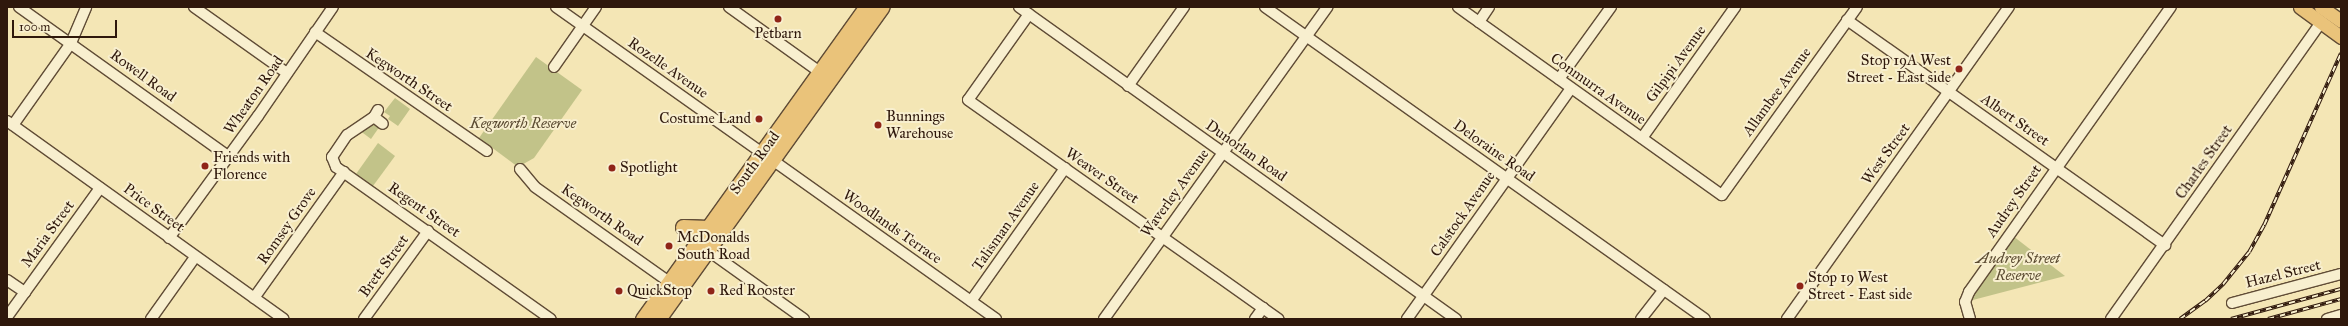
<!DOCTYPE html>
<html>
<head>
<meta charset="utf-8">
<style>
  body { margin:0 }
  #map { position:relative; width:2348px; height:326px; overflow:hidden; background:#f4e6b5; font-family:"IM FELL Great Primer",serif }
  div>[style] { position:absolute }
  .green>* { inset:0; background:#c2c389 }
  .roads { filter:drop-shadow(1px 0 #604c36) drop-shadow(-1px 0 #604c36) drop-shadow(0 1px #604c36) drop-shadow(0 -1px #604c36) }
  .minor>* { height:10px; margin:-5px; padding:0 5px; transform-origin:5px; border-radius:5px; background:#f8efcf }
  .major>* { height:13px; margin:-6.5px; padding:0 6.5px; transform-origin:6.5px; border-radius:6.5px; background:#eac37a }
  .highway>* { height:15px; margin:-7.5px; padding:0 7.5px; transform-origin:7.5px; border-radius:7.5px; background:#eac37a }
  .rail>* { height:3.5px; margin-top:-1.75px; transform-origin:0; background:repeating-linear-gradient(90deg,#f8efcf 0 6px,#2f180c 0 12px); box-sizing:border-box; border-block:1px solid #2f180c }
  .dots>* { width:11px; height:11px; translate:-50% -50%; box-sizing:border-box; border:2px solid #f8efcf; border-radius:50% }
  span { translate:-50% -50%; white-space:nowrap; text-align:center; line-height:1.15; -webkit-text-stroke:4px #f8efcf; paint-order:stroke }
  .poi-label { font-size:15px; color:#2f180c }
  .right { translate:-100% -50%; text-align:right }
  .left { translate:0 -50%; text-align:left }
  .street-label { font-size:15px; color:#2f180c }
  .park-label { font-size:15px; color:#5b4b32; font-style:italic }
  .frame { position:absolute; inset:0; border:8px solid #2f180c; pointer-events:none }
  .scale { position:absolute; left:12px; top:20px; width:105px; height:18px; box-sizing:border-box; border:2px solid #2f180c; border-top:0; padding-left:5px; font-size:12px; line-height:14px; white-space:nowrap; color:#2f180c; -webkit-text-stroke:3px #f8efcf; paint-order:stroke }
</style>
</head>
<body>
<div id="map">
  <div class="green">
    <div style="clip-path:polygon(536px 57px,582px 90px,534px 158px,518px 167px,479px 138px)"></div>
    <div style="clip-path:polygon(395px 98px,410px 109px,398px 126px,388px 119px,390px 116px,384px 112px)"></div>
    <div style="clip-path:polygon(373px 121px,380px 126px,371px 139px,359px 130px)"></div>
    <div style="clip-path:polygon(378px 143px,395px 156px,373px 186px,356px 174px)"></div>
    <div style="clip-path:polygon(2013px 236px,2065px 276px,1969px 301px)"></div>
  </div>
  <div class="roads">
    <div class="minor">
      <div style="left:19px;top:7px;width:258px;rotate:35.5deg"></div>
      <div style="left:194px;top:7px;width:114px;rotate:35.4deg"></div>
      <div style="left:556px;top:7px;width:252px;rotate:35.3deg"></div>
      <div style="left:729px;top:7px;width:117px;rotate:35.6deg"></div>
      <div style="left:1019px;top:7px;width:537px;rotate:35.53deg"></div>
      <div style="left:1265px;top:7px;width:539px;rotate:35.34deg"></div>
      <div style="left:1458px;top:7px;width:324px;rotate:35.5deg"></div>
      <div style="left:1722px;top:195px;width:231px;rotate:-54.3deg"></div>
      <div style="left:1029px;top:14px;width:105px;rotate:125.3deg"></div>
      <div style="left:968px;top:100px;width:380px;rotate:35.2deg"></div>
      <div style="left:1847px;top:20px;width:390px;rotate:35.3deg"></div>
      <div style="left:1479px;top:22px;width:18px;rotate:-56deg"></div>
      <div style="left:315px;top:32px;width:209px;rotate:34.7deg"></div>
      <div style="left:554px;top:67px;width:73px;rotate:-55deg"></div>
      <div style="left:1559px;top:79px;width:89px;rotate:-54.2deg"></div>
      <div style="left:1128px;top:86px;width:97px;rotate:-54.7deg"></div>
      <div style="left:378px;top:110px;width:8px;rotate:120deg"></div>
      <div style="left:374px;top:117px;width:32px;rotate:146deg"></div>
      <div style="left:347px;top:135px;width:27px;rotate:124deg"></div>
      <div style="left:332px;top:157px;width:11px;rotate:68deg"></div>
      <div style="left:336px;top:167px;width:263px;rotate:35.3deg"></div>
      <div style="left:374px;top:117px;width:11px;rotate:38deg"></div>
      <div style="left:7px;top:121px;width:340px;rotate:35.6deg"></div>
      <div style="left:13px;top:125px;width:100px;rotate:-54.7deg"></div>
      <div style="left:71px;top:43px;width:39px;rotate:-67deg"></div>
      <div style="left:1642px;top:138px;width:161px;rotate:-54.6deg"></div>
      <div style="left:771px;top:159px;width:276px;rotate:35.4deg"></div>
      <div style="left:520px;top:169px;width:23px;rotate:50deg"></div>
      <div style="left:535px;top:187px;width:164px;rotate:35.3deg"></div>
      <div style="left:169px;top:238px;width:151px;rotate:-53.9deg"></div>
      <div style="left:258px;top:116px;width:132px;rotate:-55.5deg"></div>
      <div style="left:703px;top:247px;width:124px;rotate:35.5deg"></div>
      <div style="left:7px;top:280px;width:22px;rotate:34deg"></div>
      <div style="left:254px;top:298px;width:155px;rotate:-54.5deg"></div>
      <div style="left:971px;top:301px;width:163px;rotate:-54.7deg"></div>
      <div style="left:2232px;top:303px;width:113px;rotate:-14.9deg"></div>
      <div style="left:7px;top:317px;width:159px;rotate:-54.2deg"></div>
      <div style="left:151px;top:319px;width:76px;rotate:-54.6deg"></div>
      <div style="left:364px;top:319px;width:109px;rotate:-54deg"></div>
      <div style="left:1104px;top:319px;width:384px;rotate:-54.4deg"></div>
      <div style="left:1255px;top:319px;width:14px;rotate:-54deg"></div>
      <div style="left:1407px;top:319px;width:283px;rotate:-54.6deg"></div>
      <div style="left:1641px;top:319px;width:37px;rotate:-52deg"></div>
      <div style="left:1787px;top:319px;width:383px;rotate:-54.6deg"></div>
      <div style="left:1970px;top:319px;width:18px;rotate:-106deg"></div>
      <div style="left:1965px;top:302px;width:11px;rotate:-68deg"></div>
      <div style="left:1969px;top:292px;width:349px;rotate:-54.7deg"></div>
      <div style="left:2111px;top:319px;width:364px;rotate:-54.7deg"></div>
      <div style="left:2327px;top:319px;width:15px;rotate:-16deg"></div>
    </div>
    <div class="major">
      <div style="left:2300px;top:7px;width:51px;rotate:36.2deg"></div>
      <div style="left:2321px;top:7px;width:24px;rotate:35deg"></div>
    </div>
    <div class="highway">
      <div style="left:683px;top:227px;width:25px;rotate:2deg"></div>
      <div style="left:643px;top:319px;width:384px;rotate:-54.4deg"></div>
      <div style="left:658px;top:319px;width:384px;rotate:-54.4deg"></div>
    </div>
  </div>
  <div class="rail">
    <div style="left:2180px;top:319px;width:31px;rotate:-36deg"></div>
    <div style="left:2205px;top:301px;width:25px;rotate:-43deg"></div>
    <div style="left:2223px;top:284px;width:41px;rotate:-50.9deg"></div>
    <div style="left:2249px;top:252px;width:31px;rotate:-61deg"></div>
    <div style="left:2264px;top:225px;width:188px;rotate:-65.9deg"></div>
    <div style="left:2231px;top:319px;width:114px;rotate:-15.3deg"></div>
    <div style="left:2268px;top:319px;width:76px;rotate:-15.3deg"></div>
  </div>
  <div class="dots">
    <div style="left:778px;top:19px;background:#8f2418"></div>
    <div style="left:1959px;top:69px;background:#8f2418"></div>
    <div style="left:759px;top:119px;background:#8f2418"></div>
    <div style="left:878px;top:125px;background:#8f2418"></div>
    <div style="left:205px;top:166px;background:#8f2418"></div>
    <div style="left:612px;top:168px;background:#8f2418"></div>
    <div style="left:669px;top:246px;background:#8f2418"></div>
    <div style="left:1800px;top:286px;background:#8f2418"></div>
    <div style="left:619px;top:291px;background:#8f2418"></div>
    <div style="left:711px;top:291px;background:#8f2418"></div>
  </div>
  <div class="poi-label">
    <span style="left:778px;top:34px">Petbarn</span>
    <span class="right" style="left:1951px;top:69px">Stop 19A West<br>Street - East side</span>
    <span class="left" style="left:886px;top:125px">Bunnings<br>Warehouse</span>
    <span class="right" style="left:751px;top:119px">Costume Land</span>
    <span class="left" style="left:213px;top:166px">Friends with<br>Florence</span>
    <span class="left" style="left:620px;top:168px">Spotlight</span>
    <span class="left" style="left:677px;top:246px">McDonalds<br>South Road</span>
    <span class="left" style="left:1808px;top:286px">Stop 19 West<br>Street - East side</span>
    <span class="left" style="left:627px;top:291px">QuickStop</span>
    <span class="left" style="left:719px;top:291px">Red Rooster</span>
  </div>
  <div class="street-label">
    <span style="left:1676px;top:64px;rotate:-54deg">Gilpipi Avenue</span>
    <span style="left:668px;top:68px;rotate:35deg">Rozelle Avenue</span>
    <span style="left:143px;top:76px;rotate:36deg">Rowell Road</span>
    <span style="left:409px;top:80px;rotate:34deg">Kegworth Street</span>
    <span style="left:1598px;top:89px;rotate:35deg">Conmurra Avenue</span>
    <span style="left:1777px;top:92px;rotate:-54deg">Allambee Avenue</span>
    <span style="left:254px;top:95px;rotate:-55deg">Wheaton Road</span>
    <span style="left:2015px;top:120px;rotate:35deg">Albert Street</span>
    <span style="left:1246px;top:151px;rotate:35deg">Dunorlan Road</span>
    <span style="left:1494px;top:151px;rotate:35deg">Deloraine Road</span>
    <span style="left:1886px;top:154px;rotate:-54deg">West Street</span>
    <span style="left:2204px;top:162px;rotate:-55deg">Charles Street</span>
    <span style="left:755px;top:163px;rotate:-54deg">South Road</span>
    <span style="left:1102px;top:176px;rotate:35deg">Weaver Street</span>
    <span style="left:1175px;top:193px;rotate:-54deg">Waverley Avenue</span>
    <span style="left:2014px;top:201px;rotate:-55deg">Audrey Street</span>
    <span style="left:154px;top:208px;rotate:36deg">Price Street</span>
    <span style="left:424px;top:210px;rotate:35deg">Regent Street</span>
    <span style="left:1463px;top:214px;rotate:-55deg">Calstock Avenue</span>
    <span style="left:602px;top:215px;rotate:35deg">Kegworth Road</span>
    <span style="left:287px;top:226px;rotate:-55deg">Romsey Grove</span>
    <span style="left:1006px;top:226px;rotate:-55deg">Talisman Avenue</span>
    <span style="left:892px;top:227px;rotate:35deg">Woodlands Terrace</span>
    <span style="left:48px;top:234px;rotate:-54deg">Maria Street</span>
    <span style="left:384px;top:266px;rotate:-54deg">Brett Street</span>
    <span style="left:2283px;top:274px;rotate:-14deg">Hazel Street</span>
  </div>
  <div class="park-label">
    <span style="left:523px;top:124px">Kegworth Reserve</span>
    <span style="left:2018px;top:267px">Audrey Street<br>Reserve</span>
  </div>
  <div class="frame"></div>
  <div class="scale">100 m</div>
</div>
</body>
</html>
